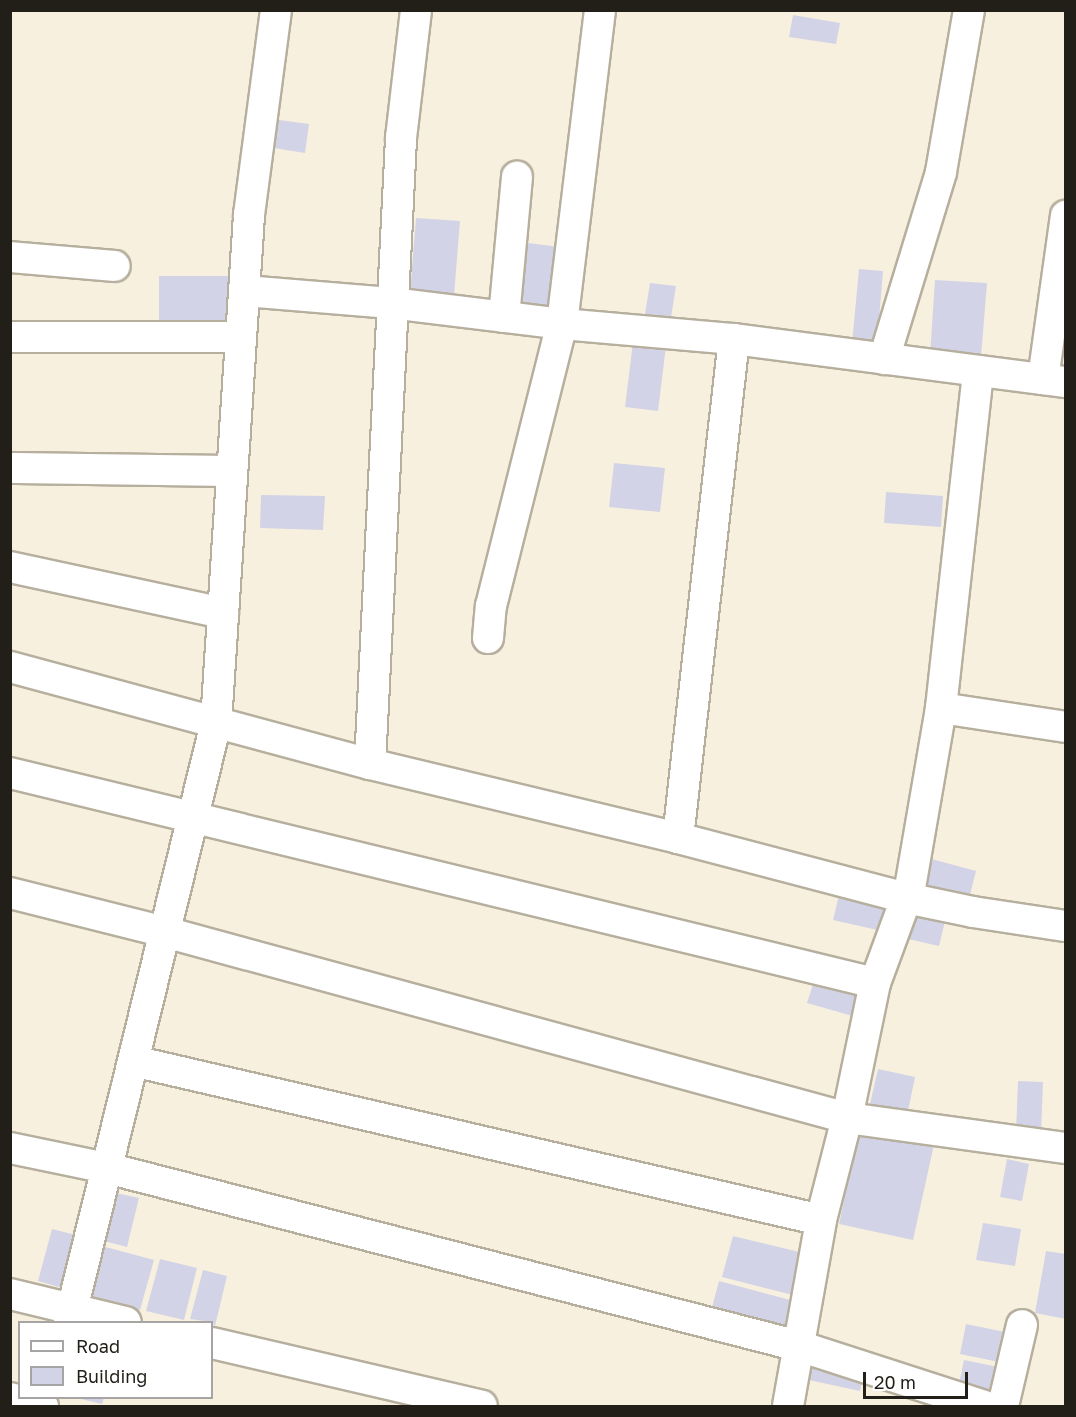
<!DOCTYPE html>
<html>
<head>
<meta charset="utf-8">
<style>
  body { margin:0 }
  #map { position:relative; width:1076px; height:1417px; overflow:hidden; background:#f8f0de; font-family:"Golos Text",sans-serif }
  div>[style] { position:absolute }
  .building>* { inset:0; background:#d2d3e6 }
  .roads { filter:drop-shadow(2px 0 #b6af9e) drop-shadow(-2px 0 #b6af9e) drop-shadow(0 2px #b6af9e) drop-shadow(0 -2px #b6af9e) }
  .minor>* { height:30px; margin:-15px; padding:0 15px; transform-origin:15px; border-radius:15px; background:#fff }
  span { translate:-50% -50%; white-space:nowrap; text-align:center; line-height:1.15; -webkit-text-stroke:4.5px #fff; paint-order:stroke }
  .frame { position:absolute; inset:0; border:12px solid #221f18; pointer-events:none }
  .legend { position:absolute; left:18px; top:1321px; width:195px; height:78px; box-sizing:border-box; background:#fff; border:2px solid #a7a5a3; margin:0; padding:8px 10px; list-style:none; font-size:18px; color:#221f18 }
  .legend li { display:flex; align-items:center; gap:12px; height:30px }
  .legend b { width:30px; border:2px solid #a7a5a3 }
  .scale { position:absolute; left:863px; top:1372px; width:105px; height:27px; box-sizing:border-box; border:3px solid #221f18; border-top:0; padding-left:8px; font-size:18px; line-height:21px; white-space:nowrap; color:#221f18; -webkit-text-stroke:4px #fff; paint-order:stroke }
</style>
</head>
<body>
<div id="map">
  <div class="building">
    <div style="clip-path:polygon(793px 15px,840px 23px,836px 44px,789px 37px)"></div>
    <div style="clip-path:polygon(279px 120px,309px 124px,305px 153px,274px 148px)"></div>
    <div style="clip-path:polygon(416px 218px,460px 221px,454px 296px,410px 293px)"></div>
    <div style="clip-path:polygon(521px 242px,559px 247px,550px 310px,512px 305px)"></div>
    <div style="clip-path:polygon(859px 269px,883px 271px,877px 345px,852px 343px)"></div>
    <div style="clip-path:polygon(159px 276px,228px 276px,229px 326px,159px 327px)"></div>
    <div style="clip-path:polygon(935px 280px,987px 283px,981px 357px,930px 355px)"></div>
    <div style="clip-path:polygon(650px 283px,676px 286px,670px 324px,644px 320px)"></div>
    <div style="clip-path:polygon(633px 342px,666px 346px,658px 411px,625px 407px)"></div>
    <div style="clip-path:polygon(614px 463px,665px 468px,660px 512px,609px 507px)"></div>
    <div style="clip-path:polygon(886px 492px,943px 496px,941px 527px,884px 523px)"></div>
    <div style="clip-path:polygon(261px 495px,325px 496px,323px 530px,260px 528px)"></div>
    <div style="clip-path:polygon(928px 858px,976px 871px,967px 907px,918px 894px)"></div>
    <div style="clip-path:polygon(840px 891px,889px 902px,882px 931px,833px 920px)"></div>
    <div style="clip-path:polygon(915px 911px,946px 917px,939px 946px,908px 939px)"></div>
    <div style="clip-path:polygon(815px 978px,871px 994px,863px 1019px,807px 1003px)"></div>
    <div style="clip-path:polygon(878px 1069px,915px 1077px,908px 1111px,870px 1104px)"></div>
    <div style="clip-path:polygon(1018px 1081px,1043px 1082px,1041px 1134px,1016px 1132px)"></div>
    <div style="clip-path:polygon(861px 1124px,935px 1140px,913px 1240px,839px 1224px)"></div>
    <div style="clip-path:polygon(1007px 1159px,1029px 1164px,1022px 1201px,1000px 1197px)"></div>
    <div style="clip-path:polygon(116px 1193px,139px 1198px,127px 1247px,104px 1241px)"></div>
    <div style="clip-path:polygon(983px 1223px,1021px 1229px,1015px 1266px,976px 1260px)"></div>
    <div style="clip-path:polygon(52px 1229px,76px 1235px,62px 1288px,38px 1281px)"></div>
    <div style="clip-path:polygon(733px 1236px,804px 1253px,793px 1295px,722px 1277px)"></div>
    <div style="clip-path:polygon(102px 1246px,154px 1260px,140px 1310px,88px 1296px)"></div>
    <div style="clip-path:polygon(1046px 1251px,1066px 1254px,1066px 1319px,1035px 1313px)"></div>
    <div style="clip-path:polygon(160px 1259px,197px 1268px,184px 1320px,146px 1311px)"></div>
    <div style="clip-path:polygon(203px 1270px,227px 1276px,215px 1326px,212px 1322px,190px 1319px)"></div>
    <div style="clip-path:polygon(719px 1281px,794px 1301px,785px 1331px,711px 1311px)"></div>
    <div style="clip-path:polygon(966px 1324px,1005px 1332px,999px 1362px,960px 1354px)"></div>
    <div style="clip-path:polygon(809px 1359px,864px 1371px,860px 1391px,804px 1379px)"></div>
    <div style="clip-path:polygon(964px 1360px,998px 1367px,993px 1390px,959px 1383px)"></div>
    <div style="clip-path:polygon(77px 1398px,104px 1398px,102px 1404px)"></div>
  </div>
  <div class="roads">
    <div class="minor">
      <div style="left:10px;top:257px;width:105px;rotate:4.9deg"></div>
      <div style="left:245px;top:291px;width:146px;rotate:4.7deg"></div>
      <div style="left:391px;top:303px;width:172px;rotate:7deg"></div>
      <div style="left:562px;top:324px;width:173px;rotate:5deg"></div>
      <div style="left:734px;top:339px;width:335px;rotate:7.4deg"></div>
      <div style="left:504px;top:317px;width:141px;rotate:-84.7deg"></div>
      <div style="left:10px;top:337px;width:231px"></div>
      <div style="left:884px;top:359px;width:195px;rotate:-73deg"></div>
      <div style="left:941px;top:172px;width:164px;rotate:-80.2deg"></div>
      <div style="left:1043px;top:379px;width:165px;rotate:-82deg"></div>
      <div style="left:10px;top:468px;width:222px;rotate:0.8deg"></div>
      <div style="left:10px;top:567px;width:218px;rotate:12.2deg"></div>
      <div style="left:488px;top:638px;width:32px;rotate:-85deg"></div>
      <div style="left:491px;top:606px;width:291px;rotate:-75.9deg"></div>
      <div style="left:562px;top:324px;width:316px;rotate:-83.1deg"></div>
      <div style="left:10px;top:667px;width:373px;rotate:15.1deg"></div>
      <div style="left:370px;top:764px;width:317px;rotate:13.5deg"></div>
      <div style="left:678px;top:838px;width:236px;rotate:14.7deg"></div>
      <div style="left:906px;top:898px;width:68px;rotate:11.8deg"></div>
      <div style="left:973px;top:912px;width:94px;rotate:8.6deg"></div>
      <div style="left:941px;top:708px;width:126px;rotate:8.6deg"></div>
      <div style="left:370px;top:764px;width:627px;rotate:-87.16deg"></div>
      <div style="left:401px;top:138px;width:129px;rotate:-83.3deg"></div>
      <div style="left:10px;top:773px;width:890px;rotate:13.65deg"></div>
      <div style="left:678px;top:838px;width:502px;rotate:-83.6deg"></div>
      <div style="left:10px;top:893px;width:160px;rotate:14.1deg"></div>
      <div style="left:165px;top:932px;width:707px;rotate:15.26deg"></div>
      <div style="left:847px;top:1118px;width:221px;rotate:7.8deg"></div>
      <div style="left:133px;top:1061px;width:706px;rotate:13.01deg"></div>
      <div style="left:10px;top:1148px;width:99px;rotate:11.7deg"></div>
      <div style="left:107px;top:1168px;width:715px;rotate:14.43deg"></div>
      <div style="left:799px;top:1346px;width:195px;rotate:17.9deg"></div>
      <div style="left:10px;top:1294px;width:119px;rotate:13.6deg"></div>
      <div style="left:69px;top:1322px;width:617px;rotate:-76.21deg"></div>
      <div style="left:216px;top:723px;width:509px;rotate:-86.28deg"></div>
      <div style="left:249px;top:215px;width:207px;rotate:-82.5deg"></div>
      <div style="left:212px;top:1343px;width:277px;rotate:13.1deg"></div>
      <div style="left:10px;top:1398px;width:34px;rotate:14deg"></div>
      <div style="left:788px;top:1406px;width:189px;rotate:-79.9deg"></div>
      <div style="left:821px;top:1220px;width:105px;rotate:-75.7deg"></div>
      <div style="left:847px;top:1118px;width:138px;rotate:-78.3deg"></div>
      <div style="left:875px;top:983px;width:101px;rotate:-69.8deg"></div>
      <div style="left:910px;top:888px;width:183px;rotate:-80.2deg"></div>
      <div style="left:941px;top:708px;width:339px;rotate:-83.7deg"></div>
      <div style="left:1003px;top:1406px;width:83px;rotate:-76.8deg"></div>
    </div>
  </div>
  <div class="frame"></div>
  <ul class="legend">
  <li><b style="height:8px;background:#fff"></b>Road</li>
  <li><b style="height:16px;background:#d2d3e6"></b>Building</li>
  </ul>
  <div class="scale">20 m</div>
</div>
</body>
</html>
